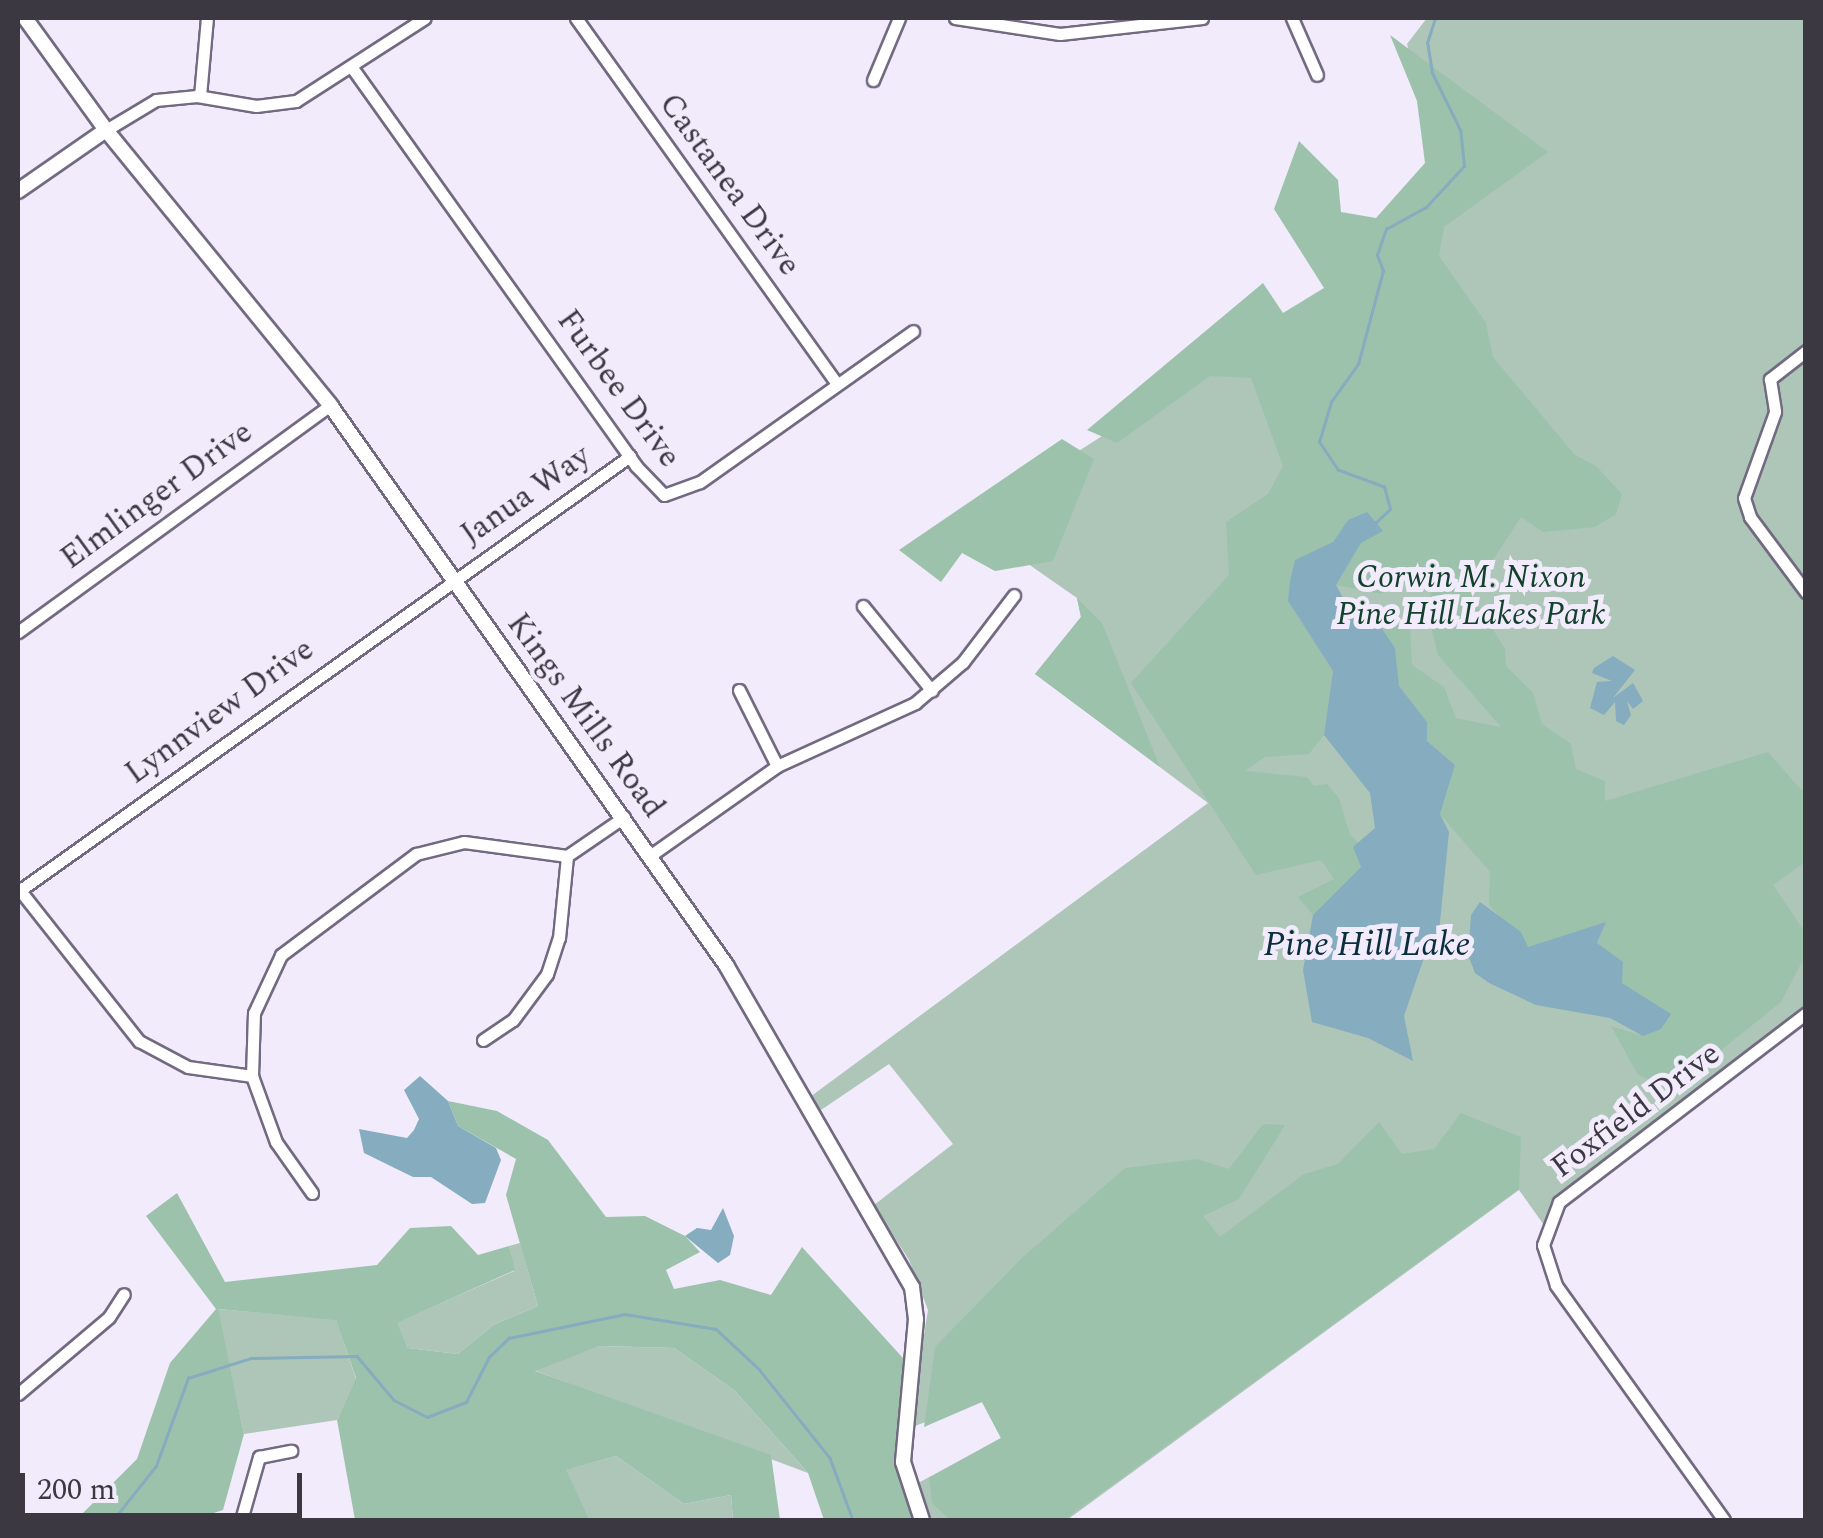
<!DOCTYPE html>
<html>
<head>
<meta charset="utf-8">
<style>
  body { margin:0 }
  #map { position:relative; width:1823px; height:1538px; overflow:hidden; background:#f1ebfb; font-family:Spectral,serif }
  div>[style] { position:absolute }
  .green>* { inset:0; background:#adc6b7 }
  .forest>* { inset:0; background:#9dc2ac }
  .water>* { inset:0; background:#86acbf }
  .stream>* { height:2.5px; margin:-1.25px; padding:0 1.25px; transform-origin:1.25px; border-radius:1.25px; background:#86acbf }
  .roads { filter:drop-shadow(2px 0 #726a81) drop-shadow(-2px 0 #726a81) drop-shadow(0 2px #726a81) drop-shadow(0 -2px #726a81) }
  .minor>* { height:11px; margin:-5.5px; padding:0 5.5px; transform-origin:5.5px; border-radius:5.5px; background:#fff }
  .tertiary>* { height:14px; margin:-7px; padding:0 7px; transform-origin:7px; border-radius:7px; background:#fff }
  span { translate:-50% -50%; white-space:nowrap; text-align:center; line-height:1.15; -webkit-text-stroke:10px #f1ebfb; paint-order:stroke }
  .street-label { font-size:32px; color:#3b3842 }
  .park-label { font-size:32px; color:#13412c; font-style:italic }
  .water-label { font-size:35px; color:#0a2e3d; font-style:italic }
  .frame { position:absolute; inset:0; border:20px solid #3b3842; pointer-events:none }
  .scale { position:absolute; left:20px; top:1473px; width:282px; height:45px; box-sizing:border-box; border:5px solid #3b3842; border-top:0; padding-left:12px; font-size:30px; line-height:35px; white-space:nowrap; color:#3b3842; -webkit-text-stroke:8px #f1ebfb; paint-order:stroke }
</style>
</head>
<body>
<div id="map">
  <div class="green">
    <div style="clip-path:polygon(1427px 18px,1805px 18px,1806px 1013px,1574px 1190px,1546px 1228px,1519px 1190px,1067px 1520px,929px 1520px,909px 1488px,1001px 1438px,982px 1402px,909px 1428px,928px 1310px,909px 1260px,874px 1205px,953px 1144px,889px 1064px,818px 1112px,810px 1097px,1208px 803px,1035px 674px,1081px 617px,1077px 598px,968px 522px,1451px 212px,1407px 44px)"></div>
    <div style="clip-path:polygon(520px 1243px,538px 1306px,493px 1325px,458px 1354px,408px 1348px,396px 1323px,514px 1271px,509px 1246px)"></div>
    <div style="clip-path:polygon(217px 1309px,336px 1319px,356px 1379px,337px 1420px,244px 1434px)"></div>
    <div style="clip-path:polygon(600px 1346px,674px 1348px,735px 1391px,808px 1473px,533px 1370px)"></div>
    <div style="clip-path:polygon(616px 1456px,684px 1504px,731px 1495px,733px 1520px,590px 1520px,565px 1470px)"></div>
  </div>
  <div class="forest">
    <div style="clip-path:polygon(1390px 35px,1548px 152px,1444px 227px,1439px 256px,1486px 323px,1493px 357px,1575px 455px,1596px 466px,1622px 494px,1616px 514px,1595px 527px,1543px 532px,1521px 517px,1471px 593px,1505px 649px,1506px 666px,1533px 693px,1542px 724px,1571px 744px,1576px 769px,1605px 781px,1605px 801px,1768px 752px,1805px 794px,1805px 862px,1773px 885px,1805px 932px,1805px 956px,1781px 1002px,1673px 1089px,1638px 1075px,1611px 1026px,1639px 1035px,1670px 1014px,1622px 983px,1597px 944px,1605px 923px,1528px 947px,1489px 905px,1490px 872px,1440px 814px,1455px 765px,1427px 741px,1427px 722px,1398px 686px,1395px 648px,1376px 620px,1410px 628px,1412px 665px,1444px 687px,1456px 718px,1501px 727px,1438px 655px,1428px 614px,1432px 589px,1406px 583px,1381px 594px,1336px 585px,1361px 543px,1381px 530px,1348px 520px,1333px 542px,1296px 560px,1288px 601px,1333px 671px,1324px 735px,1309px 754px,1265px 757px,1245px 771px,1307px 777px,1314px 786px,1327px 784px,1339px 798px,1350px 835px,1360px 844px,1353px 847px,1361px 867px,1313px 915px,1298px 897px,1334px 879px,1321px 860px,1256px 875px,1131px 683px,1229px 575px,1226px 522px,1268px 494px,1283px 466px,1251px 378px,1210px 376px,1117px 443px,1087px 430px,1263px 283px,1283px 313px,1324px 288px,1274px 209px,1299px 141px,1338px 180px,1341px 212px,1376px 218px,1425px 163px,1417px 101px)"></div>
    <div style="clip-path:polygon(1062px 439px,1094px 459px,1053px 561px,995px 571px,962px 553px,941px 582px,899px 550px)"></div>
    <div style="clip-path:polygon(1077px 598px,1102px 623px,1160px 767px,1035px 674px,1081px 617px)"></div>
    <div style="clip-path:polygon(448px 1101px,497px 1111px,548px 1140px,606px 1217px,645px 1216px,685px 1236px,700px 1252px,666px 1270px,674px 1289px,720px 1280px,771px 1295px,802px 1247px,912px 1368px,906px 1483px,928px 1520px,824px 1520px,808px 1473px,735px 1391px,674px 1348px,600px 1346px,535px 1371px,771px 1455px,780px 1520px,733px 1520px,731px 1495px,684px 1504px,616px 1456px,566px 1470px,590px 1520px,355px 1520px,337px 1420px,356px 1378px,336px 1320px,218px 1309px,244px 1434px,223px 1510px,192px 1520px,76px 1520px,137px 1459px,170px 1363px,216px 1309px,146px 1216px,177px 1193px,225px 1282px,377px 1265px,410px 1228px,451px 1226px,478px 1255px,509px 1246px,515px 1270px,397px 1323px,408px 1348px,458px 1354px,493px 1325px,538px 1306px,506px 1195px,516px 1159px,458px 1126px)"></div>
    <div style="clip-path:polygon(1461px 1113px,1521px 1137px,1519px 1189px,1064px 1520px,950px 1520px,932px 1503px,929px 1478px,1001px 1438px,982px 1402px,924px 1427px,935px 1347px,1022px 1258px,1125px 1168px,1197px 1159px,1229px 1169px,1263px 1124px,1285px 1125px,1239px 1199px,1203px 1216px,1220px 1237px,1304px 1174px,1338px 1164px,1379px 1122px,1402px 1154px,1434px 1149px)"></div>
  </div>
  <div class="water">
    <div style="clip-path:polygon(1367px 512px,1383px 531px,1361px 543px,1336px 585px,1349px 609px,1376px 620px,1395px 648px,1399px 686px,1427px 722px,1427px 741px,1455px 765px,1440px 814px,1449px 832px,1438px 942px,1425px 955px,1404px 1016px,1413px 1061px,1368px 1038px,1312px 1022px,1303px 970px,1313px 915px,1361px 867px,1353px 847px,1375px 828px,1370px 793px,1324px 735px,1333px 671px,1288px 601px,1290px 581px,1295px 560px,1333px 542px,1348px 520px)"></div>
    <div style="clip-path:polygon(1613px 656px,1635px 670px,1613px 698px,1633px 683px,1643px 701px,1633px 709px,1627px 701px,1631px 715px,1624px 725px,1616px 721px,1615px 702px,1604px 715px,1590px 708px,1597px 682px,1612px 681px,1592px 673px,1594px 668px)"></div>
    <div style="clip-path:polygon(1480px 902px,1521px 932px,1528px 947px,1606px 922px,1597px 943px,1623px 962px,1622px 983px,1671px 1014px,1661px 1029px,1643px 1036px,1610px 1018px,1536px 1005px,1489px 983px,1475px 973px,1468px 955px,1471px 915px)"></div>
    <div style="clip-path:polygon(420px 1076px,448px 1101px,458px 1126px,496px 1148px,501px 1160px,485px 1203px,472px 1204px,431px 1177px,413px 1177px,364px 1153px,359px 1129px,407px 1138px,414px 1130px,419px 1119px,404px 1090px)"></div>
    <div style="clip-path:polygon(723px 1208px,734px 1236px,730px 1255px,718px 1263px,685px 1236px,697px 1228px,711px 1230px)"></div>
  </div>
  <div class="stream">
    <div style="left:1373px;top:525px;width:23px;rotate:-43deg"></div>
    <div style="left:1390px;top:509px;width:23px;rotate:-105deg"></div>
    <div style="left:1384px;top:487px;width:49px;rotate:-159.7deg"></div>
    <div style="left:1338px;top:470px;width:34px;rotate:-124deg"></div>
    <div style="left:1319px;top:442px;width:42px;rotate:-73.3deg"></div>
    <div style="left:1331px;top:402px;width:47px;rotate:-54.6deg"></div>
    <div style="left:1358px;top:364px;width:96px;rotate:-75deg"></div>
    <div style="left:1383px;top:271px;width:17px;rotate:-111deg"></div>
    <div style="left:1377px;top:255px;width:28px;rotate:-71deg"></div>
    <div style="left:1386px;top:229px;width:46px;rotate:-28.8deg"></div>
    <div style="left:1426px;top:207px;width:56px;rotate:-47.2deg"></div>
    <div style="left:1464px;top:166px;width:36px;rotate:-96deg"></div>
    <div style="left:1460px;top:130px;width:64px;rotate:-116.2deg"></div>
    <div style="left:1432px;top:73px;width:30px;rotate:-99deg"></div>
    <div style="left:1427px;top:43px;width:26px;rotate:-72deg"></div>
    <div style="left:113px;top:1520px;width:69px;rotate:-51.5deg"></div>
    <div style="left:156px;top:1466px;width:94px;rotate:-70deg"></div>
    <div style="left:188px;top:1378px;width:66px;rotate:-17.6deg"></div>
    <div style="left:251px;top:1358px;width:106px;rotate:-1.1deg"></div>
    <div style="left:357px;top:1356px;width:57px;rotate:49.9deg"></div>
    <div style="left:394px;top:1400px;width:37px;rotate:27deg"></div>
    <div style="left:427px;top:1417px;width:42px;rotate:-21deg"></div>
    <div style="left:466px;top:1402px;width:51px;rotate:-62.9deg"></div>
    <div style="left:489px;top:1357px;width:28px;rotate:-44deg"></div>
    <div style="left:509px;top:1338px;width:118px;rotate:-11.7deg"></div>
    <div style="left:625px;top:1314px;width:92px;rotate:9.4deg"></div>
    <div style="left:716px;top:1329px;width:59px;rotate:42.9deg"></div>
    <div style="left:759px;top:1369px;width:114px;rotate:51.4deg"></div>
    <div style="left:830px;top:1458px;width:66px;rotate:69.6deg"></div>
  </div>
  <div class="roads">
    <div class="minor">
      <div style="left:576px;top:18px;width:450px;rotate:54.5deg"></div>
      <div style="left:955px;top:18px;width:106px;rotate:8.7deg"></div>
      <div style="left:1060px;top:34px;width:143px;rotate:-6.4deg"></div>
      <div style="left:1292px;top:18px;width:62px;rotate:66.3deg"></div>
      <div style="left:353px;top:69px;width:488px;rotate:54.5deg"></div>
      <div style="left:636px;top:466px;width:40px;rotate:46deg"></div>
      <div style="left:664px;top:495px;width:38px;rotate:-20deg"></div>
      <div style="left:700px;top:482px;width:261px;rotate:-35.3deg"></div>
      <div style="left:873px;top:80px;width:67px;rotate:-67.2deg"></div>
      <div style="left:200px;top:96px;width:78px;rotate:-84.9deg"></div>
      <div style="left:106px;top:130px;width:58px;rotate:-31deg"></div>
      <div style="left:156px;top:100px;width:41px;rotate:-5.6deg"></div>
      <div style="left:197px;top:96px;width:60px;rotate:9.6deg"></div>
      <div style="left:256px;top:106px;width:40px;rotate:-7.1deg"></div>
      <div style="left:296px;top:101px;width:153px;rotate:-32.8deg"></div>
      <div style="left:1806px;top:351px;width:46px;rotate:142.1deg"></div>
      <div style="left:1770px;top:379px;width:33px;rotate:81deg"></div>
      <div style="left:1775px;top:412px;width:91px;rotate:109.8deg"></div>
      <div style="left:1744px;top:498px;width:20px;rotate:72deg"></div>
      <div style="left:1750px;top:517px;width:94px;rotate:53.3deg"></div>
      <div style="left:863px;top:606px;width:109px;rotate:50.9deg"></div>
      <div style="left:18px;top:632px;width:386px;rotate:-36deg"></div>
      <div style="left:739px;top:690px;width:85px;rotate:63.4deg"></div>
      <div style="left:651px;top:855px;width:154px;rotate:-35.2deg"></div>
      <div style="left:777px;top:766px;width:152px;rotate:-24.5deg"></div>
      <div style="left:915px;top:703px;width:63px;rotate:-40.5deg"></div>
      <div style="left:963px;top:662px;width:84px;rotate:-52.7deg"></div>
      <div style="left:18px;top:888px;width:195px;rotate:51.7deg"></div>
      <div style="left:139px;top:1041px;width:55px;rotate:28deg"></div>
      <div style="left:188px;top:1067px;width:65px;rotate:8deg"></div>
      <div style="left:19px;top:891px;width:750px;rotate:-35.45deg"></div>
      <div style="left:483px;top:1040px;width:36px;rotate:-34deg"></div>
      <div style="left:513px;top:1020px;width:57px;rotate:-53.5deg"></div>
      <div style="left:547px;top:974px;width:38px;rotate:-72deg"></div>
      <div style="left:559px;top:938px;width:82px;rotate:-84.4deg"></div>
      <div style="left:312px;top:1193px;width:62px;rotate:-125.2deg"></div>
      <div style="left:276px;top:1142px;width:70px;rotate:-110deg"></div>
      <div style="left:252px;top:1076px;width:63px;rotate:-88.2deg"></div>
      <div style="left:254px;top:1013px;width:64px;rotate:-65deg"></div>
      <div style="left:281px;top:955px;width:169px;rotate:-36.8deg"></div>
      <div style="left:416px;top:854px;width:49px;rotate:-14deg"></div>
      <div style="left:464px;top:842px;width:104px;rotate:7.7deg"></div>
      <div style="left:567px;top:856px;width:69px;rotate:-34.4deg"></div>
      <div style="left:18px;top:1394px;width:119px;rotate:-40.2deg"></div>
      <div style="left:109px;top:1317px;width:27px;rotate:-57deg"></div>
      <div style="left:241px;top:1520px;width:66px;rotate:-74.1deg"></div>
      <div style="left:259px;top:1457px;width:33px;rotate:-11deg"></div>
      <div style="left:1724px;top:1520px;width:289px;rotate:-125.6deg"></div>
      <div style="left:1556px;top:1285px;width:42px;rotate:-108deg"></div>
      <div style="left:1543px;top:1245px;width:46px;rotate:-69.6deg"></div>
      <div style="left:1559px;top:1202px;width:311px;rotate:-37.4deg"></div>
    </div>
    <div class="tertiary">
      <div style="left:25px;top:18px;width:138px;rotate:54.1deg"></div>
      <div style="left:106px;top:130px;width:355px;rotate:50.8deg"></div>
      <div style="left:330px;top:405px;width:686px;rotate:54.73deg"></div>
      <div style="left:726px;top:965px;width:372px;rotate:60deg"></div>
      <div style="left:912px;top:1287px;width:32px;rotate:83deg"></div>
      <div style="left:916px;top:1319px;width:144px;rotate:95.2deg"></div>
      <div style="left:903px;top:1462px;width:61px;rotate:71.9deg"></div>
      <div style="left:18px;top:191px;width:107px;rotate:-34.7deg"></div>
    </div>
  </div>
  <div class="street-label">
    <span style="left:729px;top:185px;rotate:54deg">Castanea Drive</span>
    <span style="left:618px;top:389px;rotate:54deg">Furbee Drive</span>
    <span style="left:157px;top:496px;rotate:-36deg">Elmlinger Drive</span>
    <span style="left:526px;top:496px;rotate:-35deg">Janua Way</span>
    <span style="left:220px;top:712px;rotate:-36deg">Lynnview Drive</span>
    <span style="left:585px;top:716px;rotate:54deg">Kings Mills Road</span>
    <span style="left:1636px;top:1111px;rotate:-37deg">Foxfield Drive</span>
  </div>
  <div class="park-label">
    <span style="left:1471px;top:597px">Corwin M. Nixon<br>Pine Hill Lakes Park</span>
  </div>
  <div class="water-label">
    <span style="left:1367px;top:945px">Pine Hill Lake</span>
  </div>
  <div class="frame"></div>
  <div class="scale">200 m</div>
</div>
</body>
</html>
